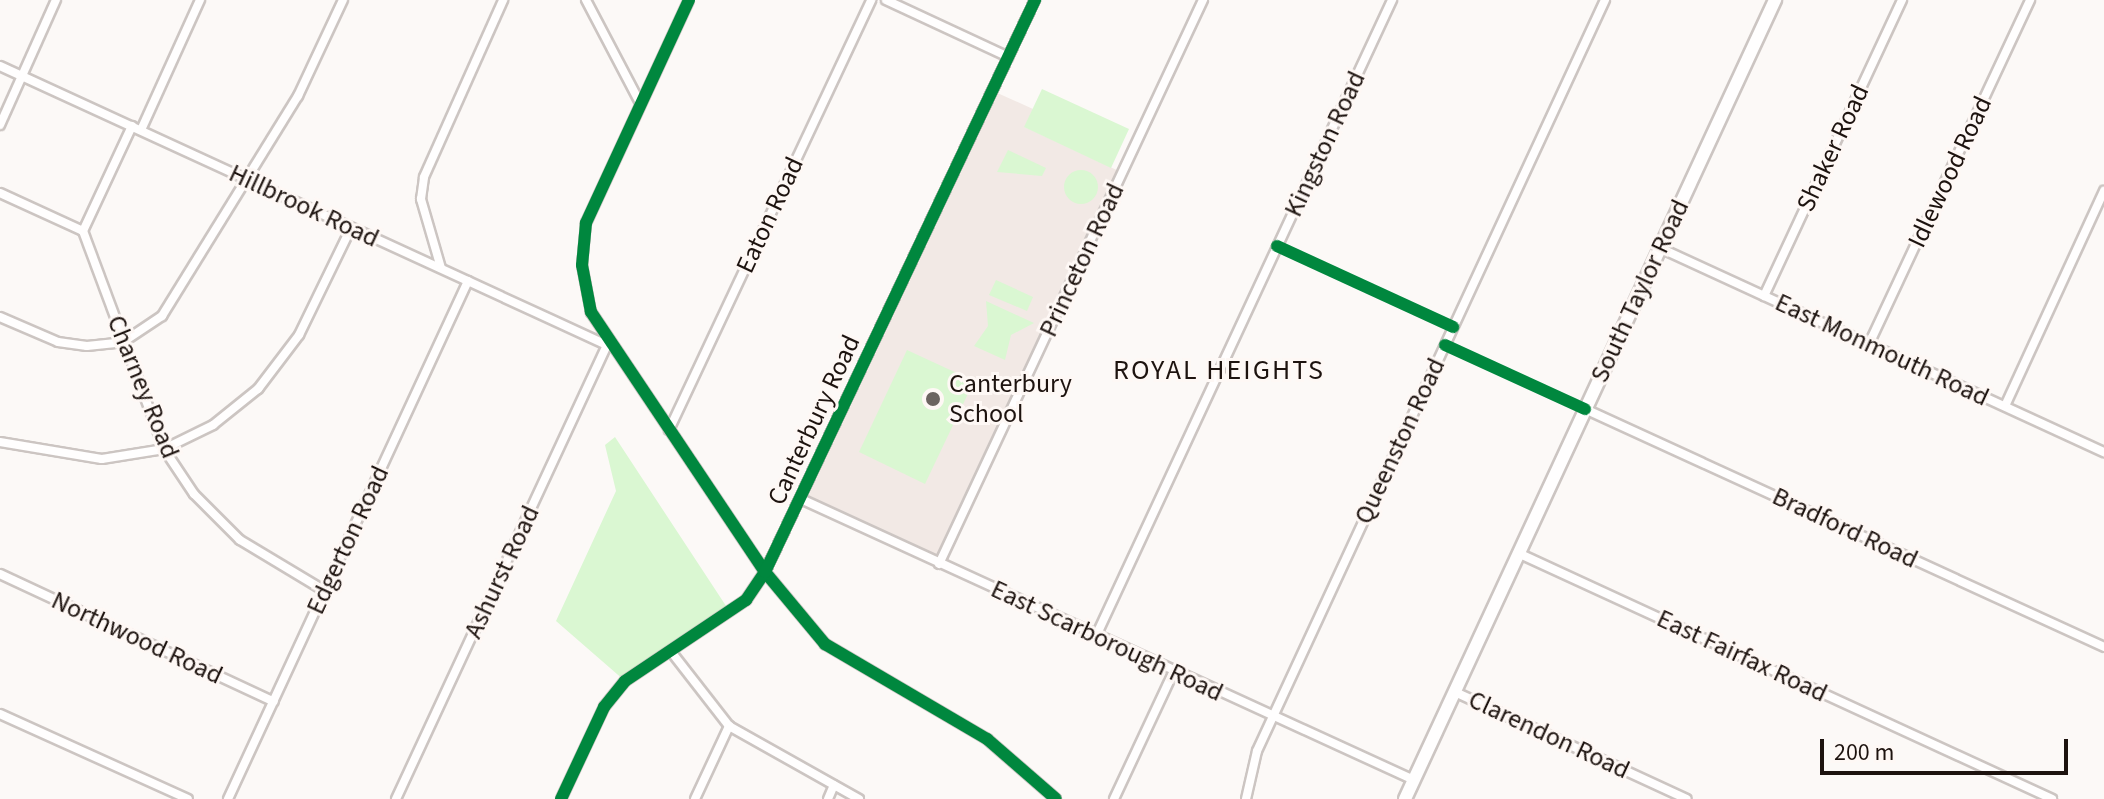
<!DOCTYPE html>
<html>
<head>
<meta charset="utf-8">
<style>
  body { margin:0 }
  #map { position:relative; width:2104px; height:799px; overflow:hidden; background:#fcf9f7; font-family:"Source Sans 3",sans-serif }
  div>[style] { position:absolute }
  .built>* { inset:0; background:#f2e9e5 }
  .green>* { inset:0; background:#daf7d2 }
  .round { border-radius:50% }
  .roads { filter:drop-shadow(2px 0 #ccc5c2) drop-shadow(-2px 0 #ccc5c2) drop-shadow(0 2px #ccc5c2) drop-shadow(0 -2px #ccc5c2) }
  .street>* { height:8px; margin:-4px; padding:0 4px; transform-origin:4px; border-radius:4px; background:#fffefe }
  .secondary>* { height:12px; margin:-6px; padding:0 6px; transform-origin:6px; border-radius:6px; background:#fffefe }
  .cycleway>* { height:12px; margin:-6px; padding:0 6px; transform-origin:6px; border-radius:6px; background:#00873e }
  .dots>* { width:22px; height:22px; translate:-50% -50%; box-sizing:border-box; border:4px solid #fef8f5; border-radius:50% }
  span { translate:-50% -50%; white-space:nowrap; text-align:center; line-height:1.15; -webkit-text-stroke:6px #fef8f5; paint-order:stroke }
  .street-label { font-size:26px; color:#1d130f }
  .poi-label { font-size:26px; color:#1d130f }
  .left { translate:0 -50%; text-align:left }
  .neighbourhood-label { font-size:28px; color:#1d130f; letter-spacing:2px }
  .scale { position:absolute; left:1820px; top:739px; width:248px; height:36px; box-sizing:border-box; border:4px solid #1d130f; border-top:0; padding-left:10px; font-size:24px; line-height:28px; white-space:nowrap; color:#1d130f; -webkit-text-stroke:6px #fef8f5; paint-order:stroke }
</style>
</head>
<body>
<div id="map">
  <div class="built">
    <div style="clip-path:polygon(993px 91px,1033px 109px,1025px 127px,1123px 173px,939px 564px,801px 499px)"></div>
  </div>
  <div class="green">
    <div style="clip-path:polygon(1042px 89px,1129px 129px,1111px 168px,1024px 127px)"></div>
    <div style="clip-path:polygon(1008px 150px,1046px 168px,1042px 176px,997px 172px)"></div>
    <div class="round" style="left:1064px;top:170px;width:34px;height:34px"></div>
    <div style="clip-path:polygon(996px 280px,1033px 297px,1027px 311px,989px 295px)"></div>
    <div style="clip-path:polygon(986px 301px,1034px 323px,1011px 335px,1005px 360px,974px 346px,988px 326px)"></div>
    <div style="clip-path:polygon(907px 350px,974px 381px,925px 484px,859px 452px)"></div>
    <div style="clip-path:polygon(615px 437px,730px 612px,625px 681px,556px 621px,616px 491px,605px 445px)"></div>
  </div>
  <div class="roads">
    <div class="street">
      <div style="left:586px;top:0;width:116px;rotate:62.3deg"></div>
      <div style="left:689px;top:0;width:246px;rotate:114.8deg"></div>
      <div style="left:586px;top:223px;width:42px;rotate:95.4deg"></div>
      <div style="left:582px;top:265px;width:48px;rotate:79.2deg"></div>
      <div style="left:591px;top:312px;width:313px;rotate:56.2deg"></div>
      <div style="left:765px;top:572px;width:94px;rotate:50.2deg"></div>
      <div style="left:825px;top:644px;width:188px;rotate:30.4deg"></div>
      <div style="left:987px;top:739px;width:91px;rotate:41deg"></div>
      <div style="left:886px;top:0;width:135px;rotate:25deg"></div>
      <div style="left:0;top:66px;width:668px;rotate:24.69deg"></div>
      <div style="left:0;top:125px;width:137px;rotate:-65.9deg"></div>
      <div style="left:132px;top:126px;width:116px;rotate:115deg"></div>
      <div style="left:83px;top:231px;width:233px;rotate:69.6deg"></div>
      <div style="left:164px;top:449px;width:54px;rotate:56.3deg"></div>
      <div style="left:194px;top:494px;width:65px;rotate:45deg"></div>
      <div style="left:240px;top:540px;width:99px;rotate:31deg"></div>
      <div style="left:141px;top:130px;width:143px;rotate:-65.6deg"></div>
      <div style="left:0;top:193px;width:91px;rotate:24.6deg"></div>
      <div style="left:1660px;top:248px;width:489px;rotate:24.7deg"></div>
      <div style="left:441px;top:268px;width:72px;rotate:-106.2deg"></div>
      <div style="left:421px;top:199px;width:22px;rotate:-82deg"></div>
      <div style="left:424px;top:177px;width:194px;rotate:-65.9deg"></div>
      <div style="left:1764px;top:296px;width:327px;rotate:-65deg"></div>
      <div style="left:0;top:317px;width:63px;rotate:23.3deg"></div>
      <div style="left:58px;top:342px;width:29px;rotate:8deg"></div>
      <div style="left:87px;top:346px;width:36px;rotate:-6deg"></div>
      <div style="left:123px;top:342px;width:47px;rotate:-33.7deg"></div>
      <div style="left:162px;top:316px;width:259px;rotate:-58.3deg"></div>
      <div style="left:298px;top:96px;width:106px;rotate:-64.9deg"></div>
      <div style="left:1869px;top:344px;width:380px;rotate:-64.9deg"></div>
      <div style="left:2005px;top:406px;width:237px;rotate:-65.3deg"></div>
      <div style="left:1585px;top:409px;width:571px;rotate:24.63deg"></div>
      <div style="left:669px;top:430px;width:475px;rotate:-64.8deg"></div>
      <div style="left:0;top:442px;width:103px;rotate:9.5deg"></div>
      <div style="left:102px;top:459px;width:63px;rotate:-9.2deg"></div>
      <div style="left:164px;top:449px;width:55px;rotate:-26.1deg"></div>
      <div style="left:213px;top:425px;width:58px;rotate:-38.7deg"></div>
      <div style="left:258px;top:389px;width:68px;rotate:-52.8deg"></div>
      <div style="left:299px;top:335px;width:119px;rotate:-64.1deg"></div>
      <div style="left:801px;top:499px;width:674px;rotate:24.63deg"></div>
      <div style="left:1518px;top:553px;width:588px;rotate:24.73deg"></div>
      <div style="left:939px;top:564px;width:623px;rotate:-64.92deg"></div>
      <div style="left:0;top:574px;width:302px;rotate:25deg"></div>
      <div style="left:1096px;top:636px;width:702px;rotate:-65.04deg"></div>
      <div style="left:673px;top:654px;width:91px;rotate:52.1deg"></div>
      <div style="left:729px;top:726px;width:149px;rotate:29.3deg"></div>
      <div style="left:1455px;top:692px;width:255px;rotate:24.8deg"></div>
      <div style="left:0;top:714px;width:206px;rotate:24.3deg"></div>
      <div style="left:228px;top:799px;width:571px;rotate:-65.14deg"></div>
      <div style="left:396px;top:799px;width:501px;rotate:-65.07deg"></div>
      <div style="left:561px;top:799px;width:102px;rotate:-64.9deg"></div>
      <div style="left:604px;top:707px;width:33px;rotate:-51deg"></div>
      <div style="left:625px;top:681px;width:146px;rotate:-33.8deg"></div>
      <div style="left:746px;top:600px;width:34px;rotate:-56deg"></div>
      <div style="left:765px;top:572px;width:633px;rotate:-64.73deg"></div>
      <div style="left:695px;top:799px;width:81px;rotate:-65deg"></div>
      <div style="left:828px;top:799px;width:15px;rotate:-67deg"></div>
      <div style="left:1114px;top:799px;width:141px;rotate:-64.9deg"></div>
      <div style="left:1246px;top:799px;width:49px;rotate:-77.1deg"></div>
      <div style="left:1257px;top:751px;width:828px;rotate:-65.14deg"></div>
    </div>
    <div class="secondary">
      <div style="left:1405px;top:799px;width:881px;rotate:-65.15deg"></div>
    </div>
  </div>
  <div class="cycleway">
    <div style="left:689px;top:0;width:246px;rotate:114.8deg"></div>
    <div style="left:586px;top:223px;width:42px;rotate:95.4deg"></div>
    <div style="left:582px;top:265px;width:48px;rotate:79.2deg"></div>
    <div style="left:591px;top:312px;width:313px;rotate:56.2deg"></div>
    <div style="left:765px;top:572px;width:94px;rotate:50.2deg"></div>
    <div style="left:825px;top:644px;width:188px;rotate:30.4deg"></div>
    <div style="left:987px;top:739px;width:91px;rotate:41deg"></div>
    <div style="left:1277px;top:246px;width:194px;rotate:24.7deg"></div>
    <div style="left:1445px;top:345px;width:154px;rotate:24.6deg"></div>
    <div style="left:561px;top:799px;width:102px;rotate:-64.9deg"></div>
    <div style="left:604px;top:707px;width:33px;rotate:-51deg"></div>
    <div style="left:625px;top:681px;width:146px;rotate:-33.8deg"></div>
    <div style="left:746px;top:600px;width:34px;rotate:-56deg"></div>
    <div style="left:765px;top:572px;width:633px;rotate:-64.73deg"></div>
  </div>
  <div class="dots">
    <div style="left:933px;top:399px;background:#6b6460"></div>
  </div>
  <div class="street-label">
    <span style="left:1325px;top:144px;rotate:-65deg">Kingston Road</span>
    <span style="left:1833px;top:148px;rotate:-65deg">Shaker Road</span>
    <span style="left:1950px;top:172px;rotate:-65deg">Idlewood Road</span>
    <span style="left:304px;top:206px;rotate:25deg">Hillbrook Road</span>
    <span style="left:770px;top:215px;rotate:-65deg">Eaton Road</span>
    <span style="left:1082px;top:260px;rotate:-65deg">Princeton Road</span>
    <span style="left:1640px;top:291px;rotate:-65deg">South Taylor Road</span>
    <span style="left:1882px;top:350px;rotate:25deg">East Monmouth Road</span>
    <span style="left:143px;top:387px;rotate:68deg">Charney Road</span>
    <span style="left:814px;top:420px;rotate:-65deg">Canterbury Road</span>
    <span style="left:1400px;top:441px;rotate:-65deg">Queenston Road</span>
    <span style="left:1845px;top:528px;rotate:25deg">Bradford Road</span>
    <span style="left:348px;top:540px;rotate:-65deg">Edgerton Road</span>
    <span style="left:502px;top:572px;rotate:-65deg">Ashurst Road</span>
    <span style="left:137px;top:638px;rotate:25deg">Northwood Road</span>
    <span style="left:1107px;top:641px;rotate:25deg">East Scarborough Road</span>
    <span style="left:1742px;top:656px;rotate:25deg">East Fairfax Road</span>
    <span style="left:1549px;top:735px;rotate:25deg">Clarendon Road</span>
  </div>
  <div class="poi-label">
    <span class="left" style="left:949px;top:399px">Canterbury<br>School</span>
  </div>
  <div class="neighbourhood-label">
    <span style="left:1219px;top:370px">ROYAL HEIGHTS</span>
  </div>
  <div class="scale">200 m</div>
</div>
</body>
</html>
